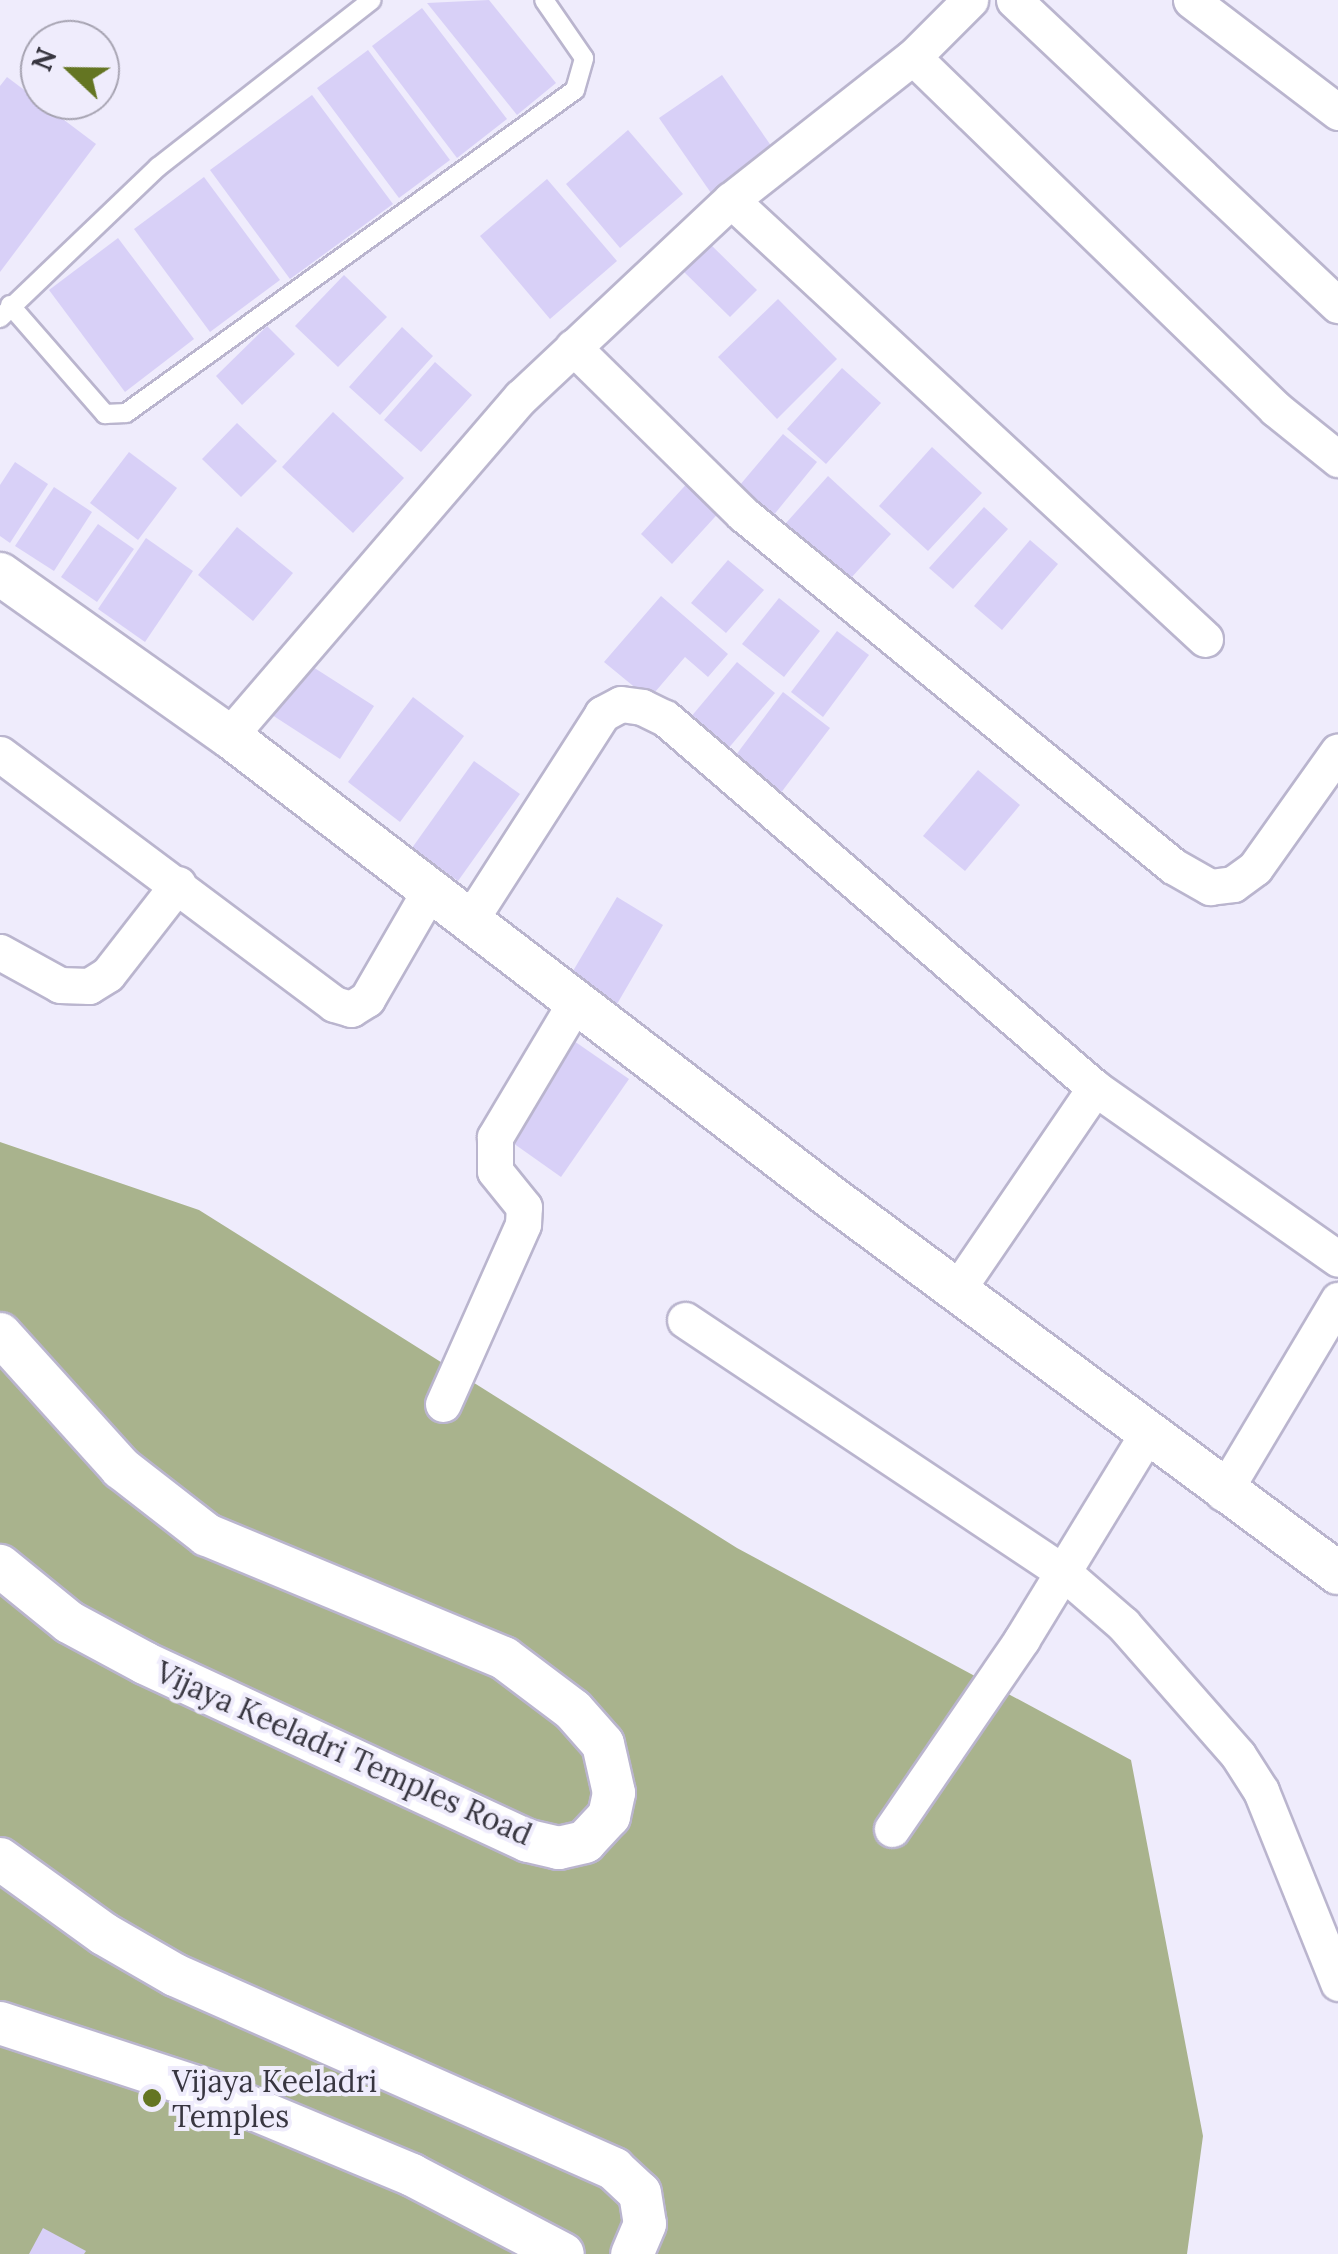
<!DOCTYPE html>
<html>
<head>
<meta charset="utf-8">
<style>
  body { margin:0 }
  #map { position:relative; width:1338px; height:2254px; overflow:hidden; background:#efecfc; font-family:Lora,serif }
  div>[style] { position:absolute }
  .forest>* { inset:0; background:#a9b38d }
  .building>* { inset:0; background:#d8d0f7 }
  .roads { filter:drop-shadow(2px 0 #bab5ce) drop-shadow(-2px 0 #bab5ce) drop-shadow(0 2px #bab5ce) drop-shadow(0 -2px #bab5ce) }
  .service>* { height:18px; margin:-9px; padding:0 9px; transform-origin:9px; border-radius:9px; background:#fff }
  .minor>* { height:35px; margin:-17.5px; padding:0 17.5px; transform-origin:17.5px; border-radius:17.5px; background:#fff }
  .tertiary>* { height:42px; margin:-21px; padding:0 21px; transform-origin:21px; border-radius:21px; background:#fff }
  .dots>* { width:28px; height:28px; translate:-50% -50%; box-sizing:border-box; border:5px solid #efecfc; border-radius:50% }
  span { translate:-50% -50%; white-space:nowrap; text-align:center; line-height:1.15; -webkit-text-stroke:8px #efecfc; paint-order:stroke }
  .street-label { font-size:30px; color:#383640 }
  .poi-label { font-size:30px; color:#383640 }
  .left { translate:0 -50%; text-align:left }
  .north { position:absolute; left:20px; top:20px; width:100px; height:100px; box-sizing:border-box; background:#efecfc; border:2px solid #a6a3b1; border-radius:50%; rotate:292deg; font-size:28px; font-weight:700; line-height:40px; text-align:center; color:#383640 }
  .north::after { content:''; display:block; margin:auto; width:35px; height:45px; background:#647522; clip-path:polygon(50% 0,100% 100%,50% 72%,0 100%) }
</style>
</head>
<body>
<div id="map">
  <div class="forest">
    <div style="clip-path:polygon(0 1142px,199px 1210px,737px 1548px,1131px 1760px,1203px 2136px,1187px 2254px,0 2254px)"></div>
  </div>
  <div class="building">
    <div style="clip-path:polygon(489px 0,556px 83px,517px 115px,427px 3px)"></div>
    <div style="clip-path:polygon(422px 8px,507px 119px,457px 158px,372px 46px)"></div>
    <div style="clip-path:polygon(368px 50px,450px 160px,399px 198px,317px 88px)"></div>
    <div style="clip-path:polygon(722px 75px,774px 150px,711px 193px,659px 118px)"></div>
    <div style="clip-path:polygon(7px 77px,96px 144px,0 272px,0 86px)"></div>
    <div style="clip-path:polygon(312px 95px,393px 204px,290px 279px,210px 170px)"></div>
    <div style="clip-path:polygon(628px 130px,683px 194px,620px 248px,566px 184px)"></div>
    <div style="clip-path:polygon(204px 177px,280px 280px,210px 332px,134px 229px)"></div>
    <div style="clip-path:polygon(547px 179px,617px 261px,550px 319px,480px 236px)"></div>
    <div style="clip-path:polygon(118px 238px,194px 339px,125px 392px,49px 290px)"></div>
    <div style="clip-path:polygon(708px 242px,757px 290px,730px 317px,682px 270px)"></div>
    <div style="clip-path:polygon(344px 275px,387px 317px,338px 367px,295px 326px)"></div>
    <div style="clip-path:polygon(778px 299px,837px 359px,777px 419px,718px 357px)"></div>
    <div style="clip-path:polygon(267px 326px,295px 354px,242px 405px,216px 376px)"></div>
    <div style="clip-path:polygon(402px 327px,433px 356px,380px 415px,349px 387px)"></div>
    <div style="clip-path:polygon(435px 362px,472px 395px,421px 452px,384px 420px)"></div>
    <div style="clip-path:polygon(842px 368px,881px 403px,826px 464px,787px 429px)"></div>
    <div style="clip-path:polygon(333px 412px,404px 478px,353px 533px,282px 467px)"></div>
    <div style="clip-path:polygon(237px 423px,277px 461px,241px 497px,202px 459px)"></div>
    <div style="clip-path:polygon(783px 434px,817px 462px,768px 522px,734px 492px)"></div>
    <div style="clip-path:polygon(932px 447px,982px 493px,928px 551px,879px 506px)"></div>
    <div style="clip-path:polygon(129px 452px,177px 488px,138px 540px,90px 503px)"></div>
    <div style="clip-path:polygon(15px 462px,48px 484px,10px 543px,0 536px,0 485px)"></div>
    <div style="clip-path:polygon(828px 476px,891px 534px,841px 589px,778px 532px)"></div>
    <div style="clip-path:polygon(692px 478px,724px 507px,672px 564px,641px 534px)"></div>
    <div style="clip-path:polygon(54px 487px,92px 512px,54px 571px,15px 546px)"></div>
    <div style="clip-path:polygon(984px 507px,1008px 529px,953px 589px,929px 568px)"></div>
    <div style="clip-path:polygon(98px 524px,134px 549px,97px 602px,61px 577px)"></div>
    <div style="clip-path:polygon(237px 527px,293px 573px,253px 621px,198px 575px)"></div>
    <div style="clip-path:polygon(146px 538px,193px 571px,145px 642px,98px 609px)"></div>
    <div style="clip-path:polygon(1030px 540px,1058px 564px,1002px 630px,974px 606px)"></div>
    <div style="clip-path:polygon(728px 560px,764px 590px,726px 633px,691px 603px)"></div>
    <div style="clip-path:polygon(661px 596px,728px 654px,708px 677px,685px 657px,649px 699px,604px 662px)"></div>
    <div style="clip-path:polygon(779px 598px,820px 631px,784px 677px,742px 644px)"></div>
    <div style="clip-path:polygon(837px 631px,869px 655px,823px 717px,791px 692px)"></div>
    <div style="clip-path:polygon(302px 660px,374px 706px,340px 759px,269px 713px)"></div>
    <div style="clip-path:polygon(737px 662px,775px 693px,727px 750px,690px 718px)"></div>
    <div style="clip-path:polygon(783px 692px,830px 728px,777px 798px,730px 763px)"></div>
    <div style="clip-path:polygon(413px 697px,464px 736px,400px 822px,348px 782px)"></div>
    <div style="clip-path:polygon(474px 761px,520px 794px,458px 881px,412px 848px)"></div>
    <div style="clip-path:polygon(978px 770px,1020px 805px,965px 871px,923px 836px)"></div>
    <div style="clip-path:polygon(617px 897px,663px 925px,617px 1004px,570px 976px)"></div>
    <div style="clip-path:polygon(574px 1041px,629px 1079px,561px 1177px,506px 1138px)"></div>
    <div style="clip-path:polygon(43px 2228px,86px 2251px,84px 2254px,29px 2254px)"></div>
  </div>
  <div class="roads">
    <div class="service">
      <div style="left:10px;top:305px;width:145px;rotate:48.9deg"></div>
      <div style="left:105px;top:414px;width:21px;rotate:-3deg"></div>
      <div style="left:126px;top:413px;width:553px;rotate:-35.73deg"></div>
      <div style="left:575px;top:90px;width:33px;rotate:-74deg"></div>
      <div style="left:584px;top:58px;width:70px;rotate:-124.6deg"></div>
      <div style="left:0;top:318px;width:219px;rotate:-43.7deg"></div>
      <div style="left:158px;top:167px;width:271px;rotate:-38deg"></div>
    </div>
    <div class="minor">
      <div style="left:1014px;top:0;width:445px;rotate:43.3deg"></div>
      <div style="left:1191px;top:0;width:185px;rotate:37.3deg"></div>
      <div style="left:913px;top:57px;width:506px;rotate:44.12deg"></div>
      <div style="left:1276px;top:409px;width:80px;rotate:38.9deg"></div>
      <div style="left:731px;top:200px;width:646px;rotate:42.8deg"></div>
      <div style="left:573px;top:347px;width:238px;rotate:44.5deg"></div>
      <div style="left:743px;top:514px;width:556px;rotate:39.3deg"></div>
      <div style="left:1173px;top:866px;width:43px;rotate:29.6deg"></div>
      <div style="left:1210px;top:887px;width:23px;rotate:-7deg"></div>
      <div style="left:1233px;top:884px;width:27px;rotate:-36deg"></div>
      <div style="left:1255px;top:868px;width:143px;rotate:-54.6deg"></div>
      <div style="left:229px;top:736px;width:447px;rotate:-49.3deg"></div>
      <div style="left:521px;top:397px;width:288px;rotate:-43.2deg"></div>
      <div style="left:731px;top:200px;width:231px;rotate:-38.2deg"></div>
      <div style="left:913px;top:57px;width:81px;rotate:-45deg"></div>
      <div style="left:0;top:754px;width:417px;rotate:36.8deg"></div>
      <div style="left:334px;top:1004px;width:18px;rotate:16deg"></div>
      <div style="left:351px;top:1009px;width:19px;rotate:-32deg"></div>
      <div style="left:367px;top:999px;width:126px;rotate:-60deg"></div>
      <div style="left:470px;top:920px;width:245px;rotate:-57.3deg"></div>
      <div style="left:602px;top:714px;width:21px;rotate:-28deg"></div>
      <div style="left:621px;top:704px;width:21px;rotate:8deg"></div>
      <div style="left:642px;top:707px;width:25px;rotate:26deg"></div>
      <div style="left:665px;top:718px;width:567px;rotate:40.71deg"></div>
      <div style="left:1095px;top:1088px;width:297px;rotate:35.1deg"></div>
      <div style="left:0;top:952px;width:68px;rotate:28.8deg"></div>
      <div style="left:60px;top:985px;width:29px;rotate:2deg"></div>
      <div style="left:89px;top:986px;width:22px;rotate:-32deg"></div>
      <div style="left:108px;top:974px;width:114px;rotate:-52.1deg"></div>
      <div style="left:957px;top:1290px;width:245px;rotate:-55.7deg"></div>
      <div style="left:685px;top:1320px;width:456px;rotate:33.7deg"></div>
      <div style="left:1064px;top:1573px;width:78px;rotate:40.8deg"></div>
      <div style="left:1123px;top:1624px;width:174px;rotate:48.7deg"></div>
      <div style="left:1238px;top:1755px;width:43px;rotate:57.4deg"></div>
      <div style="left:1261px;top:1791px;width:207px;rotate:68.1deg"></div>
      <div style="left:443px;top:1404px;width:197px;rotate:-66deg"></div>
      <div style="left:523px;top:1224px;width:17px;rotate:-87deg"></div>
      <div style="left:524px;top:1207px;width:46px;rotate:-128.9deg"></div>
      <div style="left:495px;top:1171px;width:34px;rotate:-90deg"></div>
      <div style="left:495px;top:1137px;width:158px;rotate:-59.2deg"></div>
      <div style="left:1223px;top:1493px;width:225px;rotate:-59.2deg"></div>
      <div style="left:892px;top:1829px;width:230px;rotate:-55.6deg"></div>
      <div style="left:1022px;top:1639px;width:240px;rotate:-58.6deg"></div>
    </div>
    <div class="tertiary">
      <div style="left:0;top:574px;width:281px;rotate:35.3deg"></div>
      <div style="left:229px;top:736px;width:755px;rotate:37.46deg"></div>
      <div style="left:828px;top:1195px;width:635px;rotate:36.54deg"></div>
      <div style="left:0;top:1334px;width:181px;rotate:47.9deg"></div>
      <div style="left:121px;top:1468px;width:109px;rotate:37.9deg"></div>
      <div style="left:207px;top:1535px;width:321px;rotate:22.5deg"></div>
      <div style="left:504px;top:1658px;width:86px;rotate:37deg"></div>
      <div style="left:573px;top:1710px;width:45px;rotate:48.6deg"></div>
      <div style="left:603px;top:1744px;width:50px;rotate:77.3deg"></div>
      <div style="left:614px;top:1793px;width:24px;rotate:102deg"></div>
      <div style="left:609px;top:1816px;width:35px;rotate:133deg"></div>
      <div style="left:585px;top:1842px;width:27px;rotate:167deg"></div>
      <div style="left:559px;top:1848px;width:32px;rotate:-167deg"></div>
      <div style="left:528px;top:1841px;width:422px;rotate:-155.1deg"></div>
      <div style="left:145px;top:1663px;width:86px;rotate:-151.7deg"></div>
      <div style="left:69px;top:1622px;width:89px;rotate:-140.9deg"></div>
      <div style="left:0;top:1859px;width:128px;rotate:35.8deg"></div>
      <div style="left:104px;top:1934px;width:82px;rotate:30deg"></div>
      <div style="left:175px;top:1975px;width:480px;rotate:23.8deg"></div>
      <div style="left:614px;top:2169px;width:35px;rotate:43deg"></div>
      <div style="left:640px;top:2193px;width:31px;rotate:81deg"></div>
      <div style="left:645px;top:2224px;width:33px;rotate:113deg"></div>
      <div style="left:0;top:2023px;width:231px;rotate:18.1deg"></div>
      <div style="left:220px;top:2095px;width:208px;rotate:22.6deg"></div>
      <div style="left:412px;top:2175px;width:170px;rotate:27.6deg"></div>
    </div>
  </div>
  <div class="dots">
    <div style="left:152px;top:2098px;background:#647522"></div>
  </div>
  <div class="street-label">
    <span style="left:344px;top:1753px;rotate:24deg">Vijaya Keeladri Temples Road</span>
  </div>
  <div class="poi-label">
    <span class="left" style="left:172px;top:2098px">Vijaya Keeladri<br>Temples</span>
  </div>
  <div class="north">N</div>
</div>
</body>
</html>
